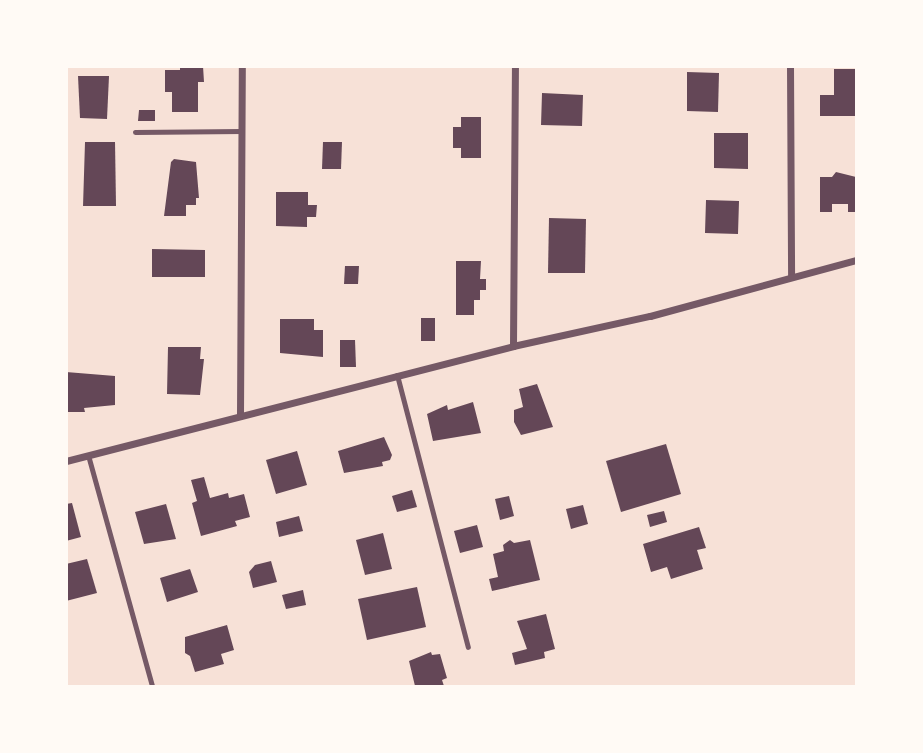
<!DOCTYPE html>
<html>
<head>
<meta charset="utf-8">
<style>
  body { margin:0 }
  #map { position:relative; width:923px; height:753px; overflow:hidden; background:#f7e1d7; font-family:"Exo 2",sans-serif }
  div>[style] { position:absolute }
  .building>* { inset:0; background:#644757 }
  .service>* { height:5px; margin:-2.5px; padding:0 2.5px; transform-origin:2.5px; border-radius:2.5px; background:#755966 }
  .minor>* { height:7px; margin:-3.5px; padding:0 3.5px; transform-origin:3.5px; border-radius:3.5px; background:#755966 }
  span { translate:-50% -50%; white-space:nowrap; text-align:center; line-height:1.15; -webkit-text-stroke:7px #fffaf5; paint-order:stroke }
  .frame { position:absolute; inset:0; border:68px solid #fffaf5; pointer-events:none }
</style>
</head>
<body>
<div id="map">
  <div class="building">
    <div style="clip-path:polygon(180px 66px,203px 66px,204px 82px,198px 82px,198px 112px,172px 112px,172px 92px,165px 92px,165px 70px,180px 70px)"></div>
    <div style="clip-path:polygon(834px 69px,856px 69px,856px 116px,820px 116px,820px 95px,834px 95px)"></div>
    <div style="clip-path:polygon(687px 72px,719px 73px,718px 112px,687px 111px)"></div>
    <div style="clip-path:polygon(78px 76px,109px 76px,107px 119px,80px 118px)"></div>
    <div style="clip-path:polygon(542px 93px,583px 95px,582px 126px,541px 125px)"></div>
    <div style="clip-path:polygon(139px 110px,155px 110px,155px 121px,138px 121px)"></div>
    <div style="clip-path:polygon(461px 117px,481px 117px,481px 158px,461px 158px,461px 148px,453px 148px,453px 127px,461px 127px)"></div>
    <div style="clip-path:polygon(714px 133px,748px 133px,748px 169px,714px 168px)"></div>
    <div style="clip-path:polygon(85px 142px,115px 142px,116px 206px,83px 206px)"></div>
    <div style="clip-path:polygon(323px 142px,342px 142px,341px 169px,322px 169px)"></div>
    <div style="clip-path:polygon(174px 159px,196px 162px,199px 198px,196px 198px,196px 205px,186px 205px,186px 216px,164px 216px,171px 162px)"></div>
    <div style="clip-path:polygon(836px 172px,856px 177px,856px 212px,848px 212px,848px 204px,832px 204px,832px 212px,820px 212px,820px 177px,832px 177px)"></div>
    <div style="clip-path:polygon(276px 192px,308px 192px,308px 205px,317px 205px,316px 217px,307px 217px,307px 227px,276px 226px)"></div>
    <div style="clip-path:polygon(706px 200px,739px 201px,738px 234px,705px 233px)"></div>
    <div style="clip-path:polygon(549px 218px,586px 219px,585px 273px,548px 273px)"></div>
    <div style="clip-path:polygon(152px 249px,205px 250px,205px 277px,152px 277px)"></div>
    <div style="clip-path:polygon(456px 261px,481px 261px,480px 279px,486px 279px,486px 290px,480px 290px,480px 300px,474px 300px,474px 315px,456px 315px)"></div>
    <div style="clip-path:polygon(345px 266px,359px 266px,358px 284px,344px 284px)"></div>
    <div style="clip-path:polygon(421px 318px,435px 318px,435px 341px,421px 341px)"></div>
    <div style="clip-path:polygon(280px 319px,314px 319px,314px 330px,323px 330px,323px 357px,280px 353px)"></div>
    <div style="clip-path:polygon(340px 340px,355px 340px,356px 367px,340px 367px)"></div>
    <div style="clip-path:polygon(168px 347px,201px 347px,200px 359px,204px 359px,200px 395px,167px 394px)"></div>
    <div style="clip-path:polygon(66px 372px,115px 376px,115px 405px,84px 408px,85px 412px,66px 412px)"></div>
    <div style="clip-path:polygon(537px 384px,553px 427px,521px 435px,514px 422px,514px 410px,523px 407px,519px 389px)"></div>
    <div style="clip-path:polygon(473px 402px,481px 433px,433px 441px,427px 414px,447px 405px,448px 410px)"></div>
    <div style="clip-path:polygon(384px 437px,392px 455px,390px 460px,382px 462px,383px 466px,344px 473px,338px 451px)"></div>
    <div style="clip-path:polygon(666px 444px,681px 494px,621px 512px,606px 461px)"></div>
    <div style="clip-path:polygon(297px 451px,307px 485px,276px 494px,266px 460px)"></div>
    <div style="clip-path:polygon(204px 477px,210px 498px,228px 493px,229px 498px,244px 494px,250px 517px,235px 521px,237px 526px,201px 536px,192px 503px,197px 501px,191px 480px)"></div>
    <div style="clip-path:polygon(412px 490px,417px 507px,397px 512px,392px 496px)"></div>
    <div style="clip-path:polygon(509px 496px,514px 516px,500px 520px,495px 499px)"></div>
    <div style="clip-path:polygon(72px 503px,81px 537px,66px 541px,66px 504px)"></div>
    <div style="clip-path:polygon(166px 504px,176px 539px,144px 544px,135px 512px)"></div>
    <div style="clip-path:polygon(583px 505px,588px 524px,571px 529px,566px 509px)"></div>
    <div style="clip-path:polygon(664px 511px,667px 522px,650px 527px,647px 515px)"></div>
    <div style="clip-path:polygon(299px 516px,303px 531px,279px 537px,276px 522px)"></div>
    <div style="clip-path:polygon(477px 525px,483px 547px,460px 553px,454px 531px)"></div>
    <div style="clip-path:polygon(699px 527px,706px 548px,697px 550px,703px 569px,671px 579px,667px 567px,651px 572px,643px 544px)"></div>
    <div style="clip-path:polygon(383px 533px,392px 569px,365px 575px,356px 540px)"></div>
    <div style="clip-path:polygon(510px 540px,514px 543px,530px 540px,540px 580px,492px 591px,489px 579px,498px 577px,493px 554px,504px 551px,503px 545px)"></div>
    <div style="clip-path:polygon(87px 559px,97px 593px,66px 601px,66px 564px)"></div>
    <div style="clip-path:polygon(271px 561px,277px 582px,253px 588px,249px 572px,255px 565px)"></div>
    <div style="clip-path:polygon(190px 569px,198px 592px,167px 602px,160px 578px)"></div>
    <div style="clip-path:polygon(417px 587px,426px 627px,367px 640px,358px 599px)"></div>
    <div style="clip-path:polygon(303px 590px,306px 605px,286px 609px,282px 595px)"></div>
    <div style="clip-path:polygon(546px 614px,555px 649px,544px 652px,545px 658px,515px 665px,512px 653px,527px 649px,517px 621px)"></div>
    <div style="clip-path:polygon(227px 625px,234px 650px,221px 654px,224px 664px,195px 672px,190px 656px,185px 653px,185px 637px)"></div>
    <div style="clip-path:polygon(431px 652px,432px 655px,440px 654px,447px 678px,442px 680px,444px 686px,415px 686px,409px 661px)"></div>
  </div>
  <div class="service">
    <div style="left:135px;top:132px;width:107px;rotate:-0.5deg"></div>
    <div style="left:397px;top:375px;width:281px;rotate:75.4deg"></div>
    <div style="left:88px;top:455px;width:240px;rotate:74.5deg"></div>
  </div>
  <div class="minor">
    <div style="left:790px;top:66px;width:210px;rotate:89.7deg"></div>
    <div style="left:513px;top:346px;width:280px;rotate:-89.6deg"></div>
    <div style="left:240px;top:416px;width:350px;rotate:-89.7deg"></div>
    <div style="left:66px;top:461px;width:462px;rotate:-14.4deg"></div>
    <div style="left:513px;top:346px;width:140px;rotate:-12.4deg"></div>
    <div style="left:650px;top:316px;width:213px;rotate:-15.2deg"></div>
  </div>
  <div class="frame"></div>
</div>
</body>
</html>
